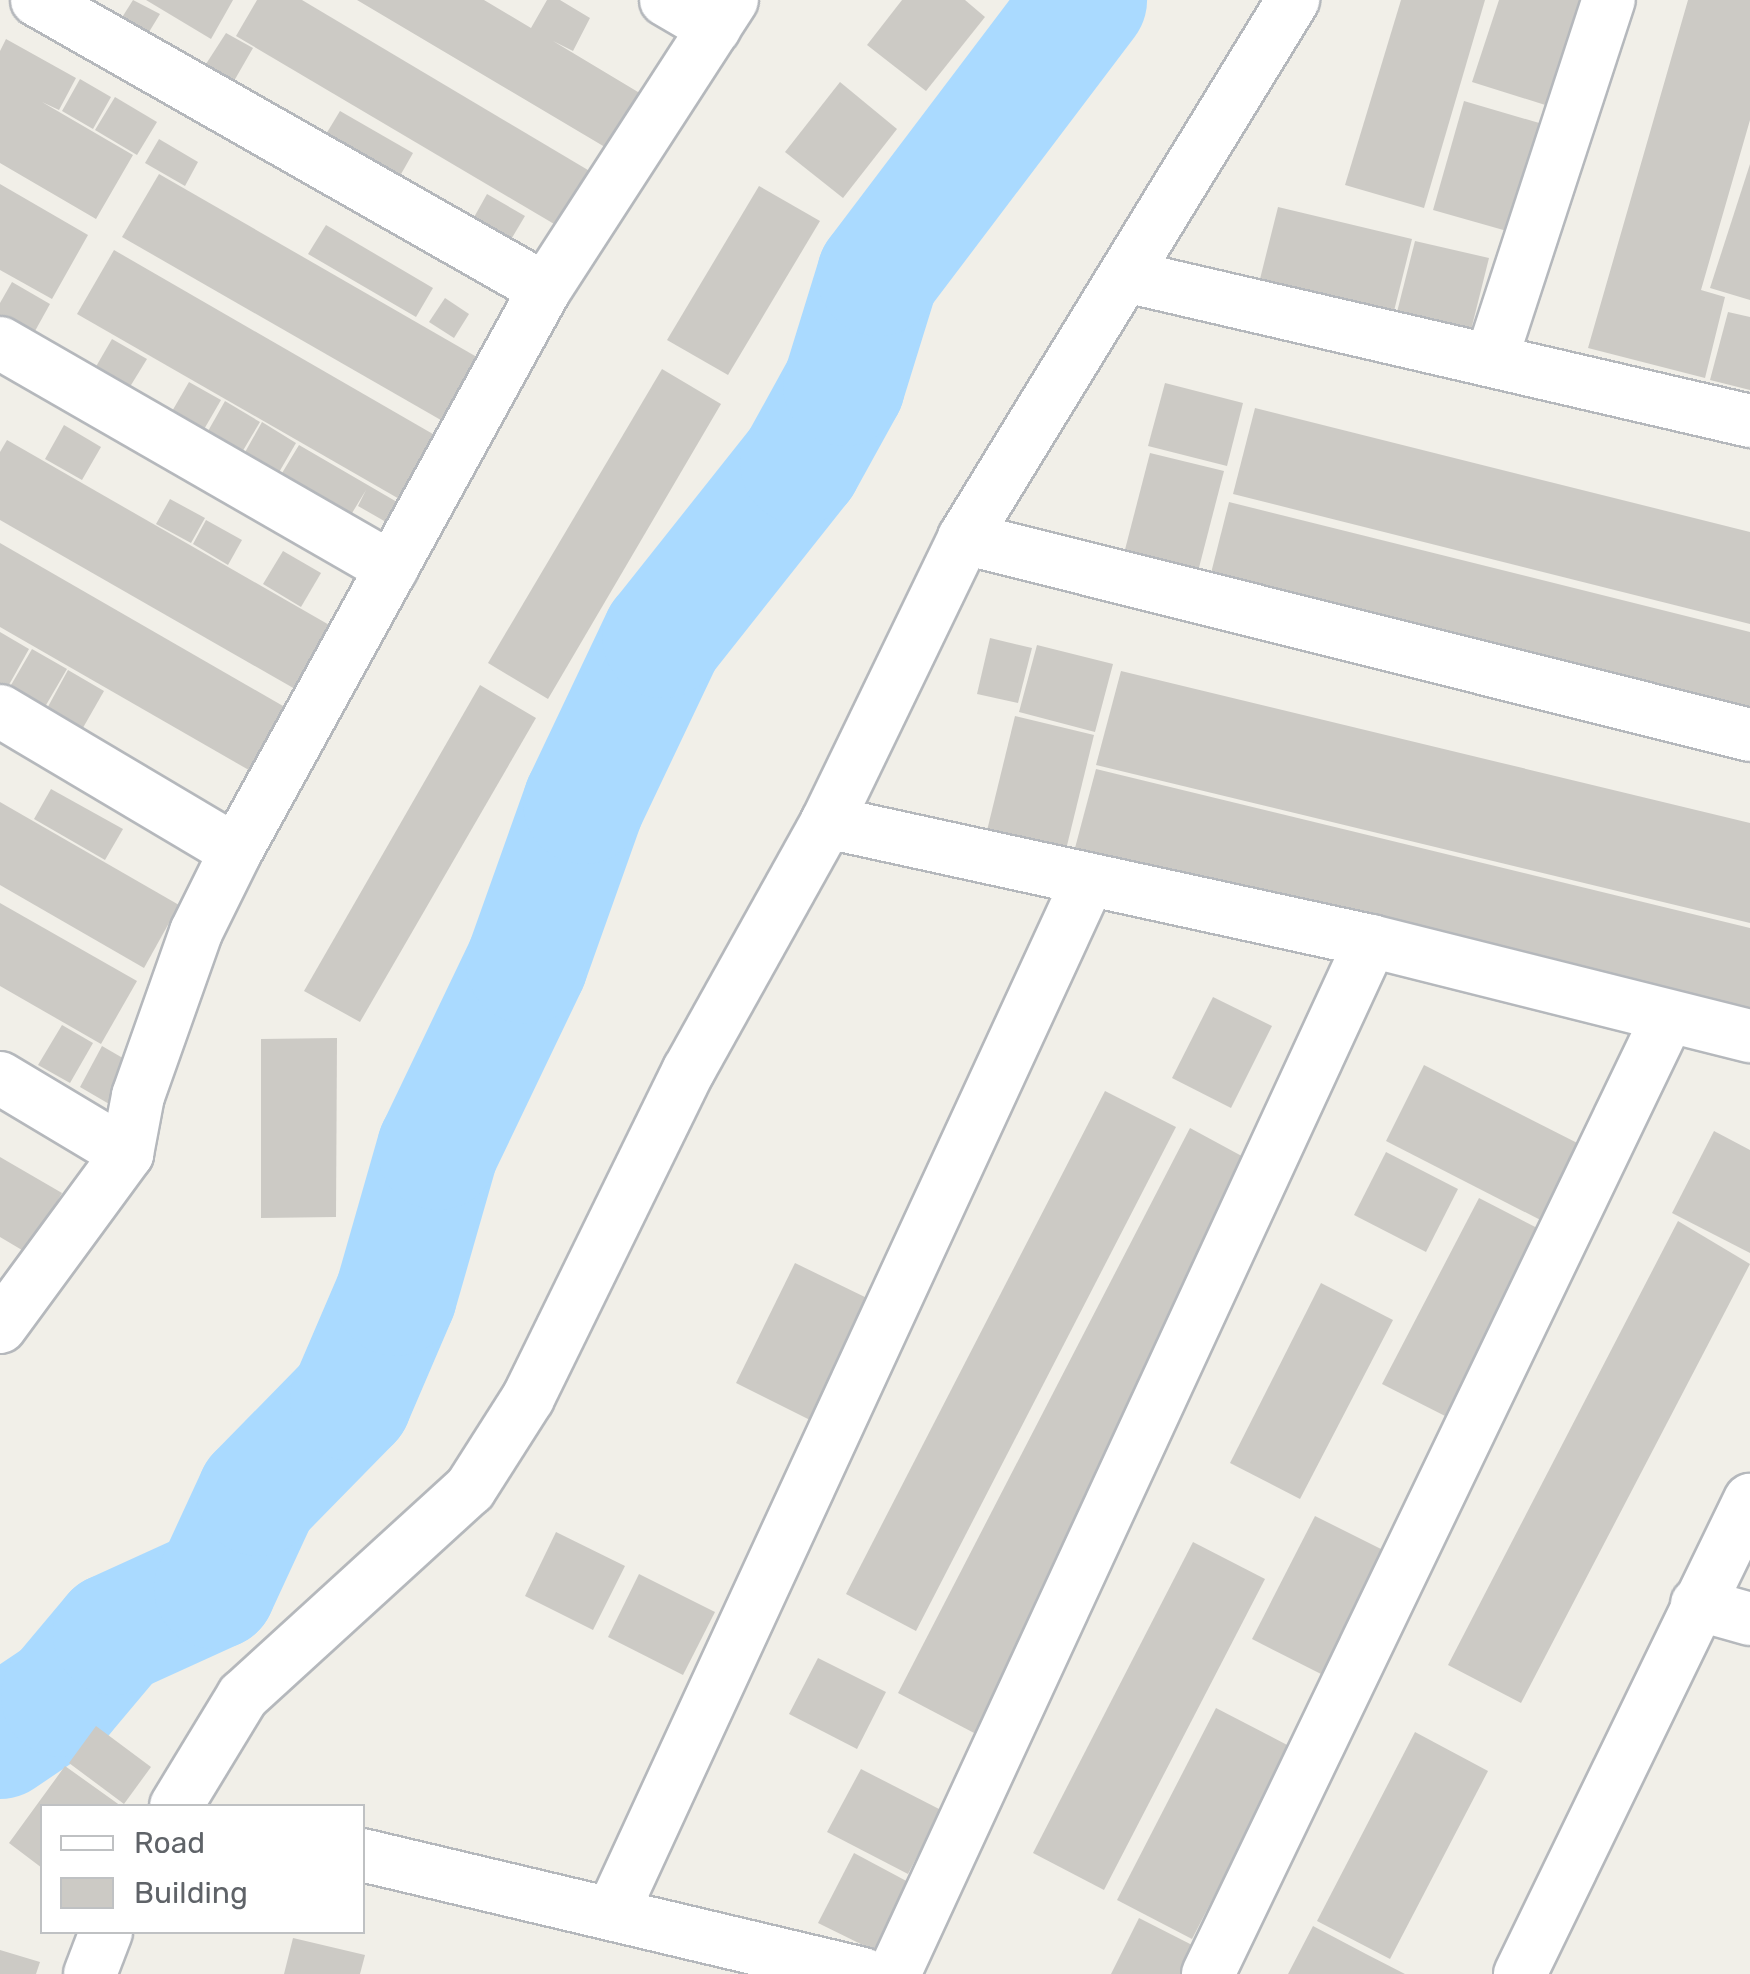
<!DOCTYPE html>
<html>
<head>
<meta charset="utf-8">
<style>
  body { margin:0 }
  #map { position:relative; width:1750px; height:1974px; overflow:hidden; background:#f1efe8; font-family:Rubik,sans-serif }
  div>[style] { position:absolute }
  .river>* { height:122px; margin:-61px; padding:0 61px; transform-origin:61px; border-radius:61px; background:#aadaff }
  .building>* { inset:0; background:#cccac5 }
  .roads { filter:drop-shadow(2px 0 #b5b8bc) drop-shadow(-2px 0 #b5b8bc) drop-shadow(0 2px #b5b8bc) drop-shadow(0 -2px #b5b8bc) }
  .street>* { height:52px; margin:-26px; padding:0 26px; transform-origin:26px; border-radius:26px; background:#fff }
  span { translate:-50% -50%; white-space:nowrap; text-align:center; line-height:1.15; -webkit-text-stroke:8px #fff; paint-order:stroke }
  .legend { position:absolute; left:40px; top:1804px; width:325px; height:130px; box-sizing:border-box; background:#fff; border:2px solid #bfc1c3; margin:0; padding:12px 18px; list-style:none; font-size:30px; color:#5f6368 }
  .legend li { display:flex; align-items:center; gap:20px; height:50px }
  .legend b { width:50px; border:2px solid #bfc1c3 }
</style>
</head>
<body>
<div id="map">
  <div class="river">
    <div style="left:0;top:1738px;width:75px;rotate:-34.1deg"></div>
    <div style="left:62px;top:1696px;width:81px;rotate:-50deg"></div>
    <div style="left:114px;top:1634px;width:111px;rotate:-24.5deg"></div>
    <div style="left:215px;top:1588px;width:102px;rotate:-65.2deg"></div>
    <div style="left:258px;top:1495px;width:133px;rotate:-45.6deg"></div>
    <div style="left:351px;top:1400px;width:114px;rotate:-66.8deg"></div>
    <div style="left:396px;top:1295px;width:152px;rotate:-74deg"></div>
    <div style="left:438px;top:1149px;width:206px;rotate:-64.4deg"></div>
    <div style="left:527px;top:963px;width:170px;rotate:-70.4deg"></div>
    <div style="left:584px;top:803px;width:184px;rotate:-64.6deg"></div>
    <div style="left:663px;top:637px;width:222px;rotate:-51.6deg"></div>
    <div style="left:801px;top:463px;width:89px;rotate:-61.1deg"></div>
    <div style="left:844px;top:385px;width:115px;rotate:-72.8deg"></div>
    <div style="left:878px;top:275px;width:345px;rotate:-52.9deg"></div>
  </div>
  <div class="building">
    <div style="clip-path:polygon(133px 0,160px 14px,138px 50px,111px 35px)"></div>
    <div style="clip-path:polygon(146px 0,233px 0,211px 39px)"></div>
    <div style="clip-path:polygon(257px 0,302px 0,598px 176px,566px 231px,236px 36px)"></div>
    <div style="clip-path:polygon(357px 0,484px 0,531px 28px,547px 0,560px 0,590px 18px,573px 51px,553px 41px,648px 98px,615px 153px)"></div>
    <div style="clip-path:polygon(902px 0,965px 0,985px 17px,926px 91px,867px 45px)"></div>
    <div style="clip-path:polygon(1401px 0,1485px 0,1424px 208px,1345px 185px)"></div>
    <div style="clip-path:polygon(1499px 0,1593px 0,1558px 109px,1472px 82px)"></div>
    <div style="clip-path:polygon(1688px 0,1750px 0,1750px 120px,1701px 290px,1725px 297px,1705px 378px,1588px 348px)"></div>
    <div style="clip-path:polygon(226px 33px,253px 48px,234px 81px,206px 64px)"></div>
    <div style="clip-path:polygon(6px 39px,76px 78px,59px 110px,42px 102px,133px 155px,96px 219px,0 163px,0 51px)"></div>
    <div style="clip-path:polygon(80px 79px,111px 97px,93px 129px,62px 111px)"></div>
    <div style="clip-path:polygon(840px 82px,897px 129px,843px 198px,785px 152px)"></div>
    <div style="clip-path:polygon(115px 97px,157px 122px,137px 155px,95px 130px)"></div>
    <div style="clip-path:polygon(1464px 101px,1546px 125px,1514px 233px,1433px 210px)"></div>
    <div style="clip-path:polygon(340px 111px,413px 153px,388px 197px,314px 154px)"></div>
    <div style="clip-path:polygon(159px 139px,198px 162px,185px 186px,145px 163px)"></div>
    <div style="clip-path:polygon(1750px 164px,1750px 300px,1710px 288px)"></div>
    <div style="clip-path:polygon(159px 174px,489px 364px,453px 427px,122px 237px)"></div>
    <div style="clip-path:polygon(0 184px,88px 235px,52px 299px,0 270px)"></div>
    <div style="clip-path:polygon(759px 186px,820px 221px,728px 375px,667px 340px)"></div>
    <div style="clip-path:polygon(487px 194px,525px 216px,500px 258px,463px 237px)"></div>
    <div style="clip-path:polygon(1278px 207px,1412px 239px,1392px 319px,1258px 287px)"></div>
    <div style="clip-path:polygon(326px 225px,433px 288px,416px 317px,308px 254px)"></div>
    <div style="clip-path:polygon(1415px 241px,1489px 258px,1469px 338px,1395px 320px)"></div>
    <div style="clip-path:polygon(114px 250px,445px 441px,408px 504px,77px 314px)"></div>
    <div style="clip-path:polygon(12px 282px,50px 304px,30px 340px,0 322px,0 303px)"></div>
    <div style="clip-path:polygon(445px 298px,469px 314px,454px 338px,429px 322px)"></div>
    <div style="clip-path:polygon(1728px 312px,1750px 317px,1750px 390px,1710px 380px)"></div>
    <div style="clip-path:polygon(112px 339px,147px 359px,128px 390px,94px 370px)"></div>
    <div style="clip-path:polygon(662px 369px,721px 404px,548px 699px,488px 663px)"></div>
    <div style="clip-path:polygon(189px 382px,221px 400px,199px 438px,167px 420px)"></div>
    <div style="clip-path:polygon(1165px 383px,1243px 403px,1227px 466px,1148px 446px)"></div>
    <div style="clip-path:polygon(225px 401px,260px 422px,238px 459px,203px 440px)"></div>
    <div style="clip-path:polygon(1255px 408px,1750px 532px,1750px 624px,1233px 494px)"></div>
    <div style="clip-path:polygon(262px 422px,296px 443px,274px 481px,240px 461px)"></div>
    <div style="clip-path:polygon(64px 425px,101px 447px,82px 480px,45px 459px)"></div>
    <div style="clip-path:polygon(7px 440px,338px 630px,302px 693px,0 520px,0 452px)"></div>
    <div style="clip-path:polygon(299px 445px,397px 502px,386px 522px,358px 506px,366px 490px,346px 523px,276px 483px)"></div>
    <div style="clip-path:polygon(1150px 453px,1224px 471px,1194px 587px,1120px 569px)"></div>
    <div style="clip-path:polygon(170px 499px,205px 518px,191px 543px,156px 524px)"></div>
    <div style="clip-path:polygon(1229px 502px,1750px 632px,1750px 725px,1207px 589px)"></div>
    <div style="clip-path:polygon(206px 520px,242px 540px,228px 565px,193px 544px)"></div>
    <div style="clip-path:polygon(0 543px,290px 710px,254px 773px,0 627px)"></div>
    <div style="clip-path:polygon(283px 551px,321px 573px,301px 607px,263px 584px)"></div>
    <div style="clip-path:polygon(0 632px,29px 649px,5px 692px,0 689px)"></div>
    <div style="clip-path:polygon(990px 638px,1032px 648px,1018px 703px,977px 694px)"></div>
    <div style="clip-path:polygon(1037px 645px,1113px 664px,1095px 732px,1019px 712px)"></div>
    <div style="clip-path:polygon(32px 649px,67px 669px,42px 712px,7px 692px)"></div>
    <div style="clip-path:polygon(68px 670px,104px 691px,80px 733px,44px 714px)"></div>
    <div style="clip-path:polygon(1121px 671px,1750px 823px,1750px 923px,1096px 765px)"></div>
    <div style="clip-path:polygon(480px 685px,536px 718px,360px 1022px,304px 991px)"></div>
    <div style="clip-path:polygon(1015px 716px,1094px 735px,1062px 866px,983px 847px)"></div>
    <div style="clip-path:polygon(1096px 769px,1750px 928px,1750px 1012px,1075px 848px)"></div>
    <div style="clip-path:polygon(51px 789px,123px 829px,105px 860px,34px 819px)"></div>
    <div style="clip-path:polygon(0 802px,179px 905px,144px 968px,0 885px)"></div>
    <div style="clip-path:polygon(0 903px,137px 981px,101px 1044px,0 986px)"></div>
    <div style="clip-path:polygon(1213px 997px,1272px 1026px,1231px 1108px,1172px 1078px)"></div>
    <div style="clip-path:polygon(62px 1025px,93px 1043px,70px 1083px,38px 1065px)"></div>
    <div style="clip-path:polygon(337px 1038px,336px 1217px,261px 1218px,261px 1039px)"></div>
    <div style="clip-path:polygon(102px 1046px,140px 1068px,116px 1108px,80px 1087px)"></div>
    <div style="clip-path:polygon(1424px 1065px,1595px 1152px,1556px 1228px,1386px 1141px)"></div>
    <div style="clip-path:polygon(1105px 1091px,1176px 1127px,916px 1631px,846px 1594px)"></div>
    <div style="clip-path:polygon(1190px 1128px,1262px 1167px,976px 1734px,898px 1693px)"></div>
    <div style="clip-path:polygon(1714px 1131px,1750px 1150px,1750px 1253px,1672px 1213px)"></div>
    <div style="clip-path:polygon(1386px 1152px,1458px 1189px,1426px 1252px,1354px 1215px)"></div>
    <div style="clip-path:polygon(0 1157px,62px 1193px,27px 1253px,0 1237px)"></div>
    <div style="clip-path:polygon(1479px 1198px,1547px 1233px,1451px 1419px,1382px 1384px)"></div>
    <div style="clip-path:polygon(1678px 1221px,1750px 1264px,1521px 1703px,1448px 1665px)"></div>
    <div style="clip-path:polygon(795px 1263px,871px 1300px,812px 1421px,736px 1383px)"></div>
    <div style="clip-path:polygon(1321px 1283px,1393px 1320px,1300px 1499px,1230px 1463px)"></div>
    <div style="clip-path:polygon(1315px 1516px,1387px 1552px,1323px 1675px,1252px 1639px)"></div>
    <div style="clip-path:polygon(556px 1532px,625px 1566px,593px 1630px,525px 1596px)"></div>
    <div style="clip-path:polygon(1193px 1542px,1265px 1579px,1104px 1890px,1033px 1853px)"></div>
    <div style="clip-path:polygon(639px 1574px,715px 1612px,683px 1675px,608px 1637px)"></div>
    <div style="clip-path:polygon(818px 1658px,886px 1692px,857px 1749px,789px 1714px)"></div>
    <div style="clip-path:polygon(1216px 1708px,1291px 1747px,1192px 1939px,1117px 1900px)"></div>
    <div style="clip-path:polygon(96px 1726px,151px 1767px,124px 1804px,69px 1763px)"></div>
    <div style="clip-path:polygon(1415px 1732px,1488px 1771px,1390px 1959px,1317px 1921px)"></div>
    <div style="clip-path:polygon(65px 1766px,121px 1806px,42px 1806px,42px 1868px,9px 1843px)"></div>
    <div style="clip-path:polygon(861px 1769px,941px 1810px,908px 1874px,827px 1832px)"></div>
    <div style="clip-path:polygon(854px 1853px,912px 1884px,877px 1952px,818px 1923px)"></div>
    <div style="clip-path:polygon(1139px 1918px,1196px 1947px,1182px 1974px,1111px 1974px)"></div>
    <div style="clip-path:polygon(1313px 1926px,1366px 1954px,1405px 1974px,1288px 1974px)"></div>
    <div style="clip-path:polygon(293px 1938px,365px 1955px,360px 1974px,284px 1974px)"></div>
    <div style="clip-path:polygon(0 1950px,40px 1962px,36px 1974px,0 1974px)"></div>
  </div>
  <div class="roads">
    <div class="street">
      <div style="left:37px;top:0;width:584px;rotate:29.64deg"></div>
      <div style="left:666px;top:0;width:56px;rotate:30.3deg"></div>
      <div style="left:1126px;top:276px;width:641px;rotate:13.08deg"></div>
      <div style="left:0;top:343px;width:452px;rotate:29.9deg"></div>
      <div style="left:1491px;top:360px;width:379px;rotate:-71.9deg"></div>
      <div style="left:964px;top:538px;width:810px;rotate:14.07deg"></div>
      <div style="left:0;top:711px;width:274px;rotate:30.7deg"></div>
      <div style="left:827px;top:822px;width:557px;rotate:12.34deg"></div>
      <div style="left:1371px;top:941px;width:391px;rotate:14.1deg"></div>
      <div style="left:0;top:1078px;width:148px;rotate:30.9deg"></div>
      <div style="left:0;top:1327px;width:215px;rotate:-53.7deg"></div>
      <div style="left:127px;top:1154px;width:59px;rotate:-79.3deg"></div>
      <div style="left:138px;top:1096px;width:174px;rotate:-70.5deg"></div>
      <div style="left:196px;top:932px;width:90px;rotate:-63.7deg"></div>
      <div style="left:236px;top:851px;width:641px;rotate:-61.2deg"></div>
      <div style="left:545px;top:289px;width:344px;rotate:-57.1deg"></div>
      <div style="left:1697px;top:1604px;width:55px;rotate:15.8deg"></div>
      <div style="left:176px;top:1806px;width:129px;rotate:-58.7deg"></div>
      <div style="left:243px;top:1696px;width:307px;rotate:-42.4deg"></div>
      <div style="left:470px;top:1489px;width:108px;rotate:-57.5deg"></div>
      <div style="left:528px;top:1398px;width:365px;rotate:-63.9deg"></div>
      <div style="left:689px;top:1070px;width:284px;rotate:-60.9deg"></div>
      <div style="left:827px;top:822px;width:315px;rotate:-64.2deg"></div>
      <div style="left:964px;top:538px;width:631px;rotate:-58.55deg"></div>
      <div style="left:362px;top:1855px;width:515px;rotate:13.36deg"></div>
      <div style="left:613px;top:1911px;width:1136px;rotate:-65.24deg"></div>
      <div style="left:90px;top:1974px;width:45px;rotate:-69.1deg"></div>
      <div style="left:894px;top:1974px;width:1138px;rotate:-65.21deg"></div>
      <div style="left:1208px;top:1974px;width:1060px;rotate:-64.33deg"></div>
      <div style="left:1520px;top:1974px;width:527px;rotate:-64.12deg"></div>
    </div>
  </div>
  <ul class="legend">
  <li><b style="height:12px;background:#fff"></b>Road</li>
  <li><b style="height:28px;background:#cccac5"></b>Building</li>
  </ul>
</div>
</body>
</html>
